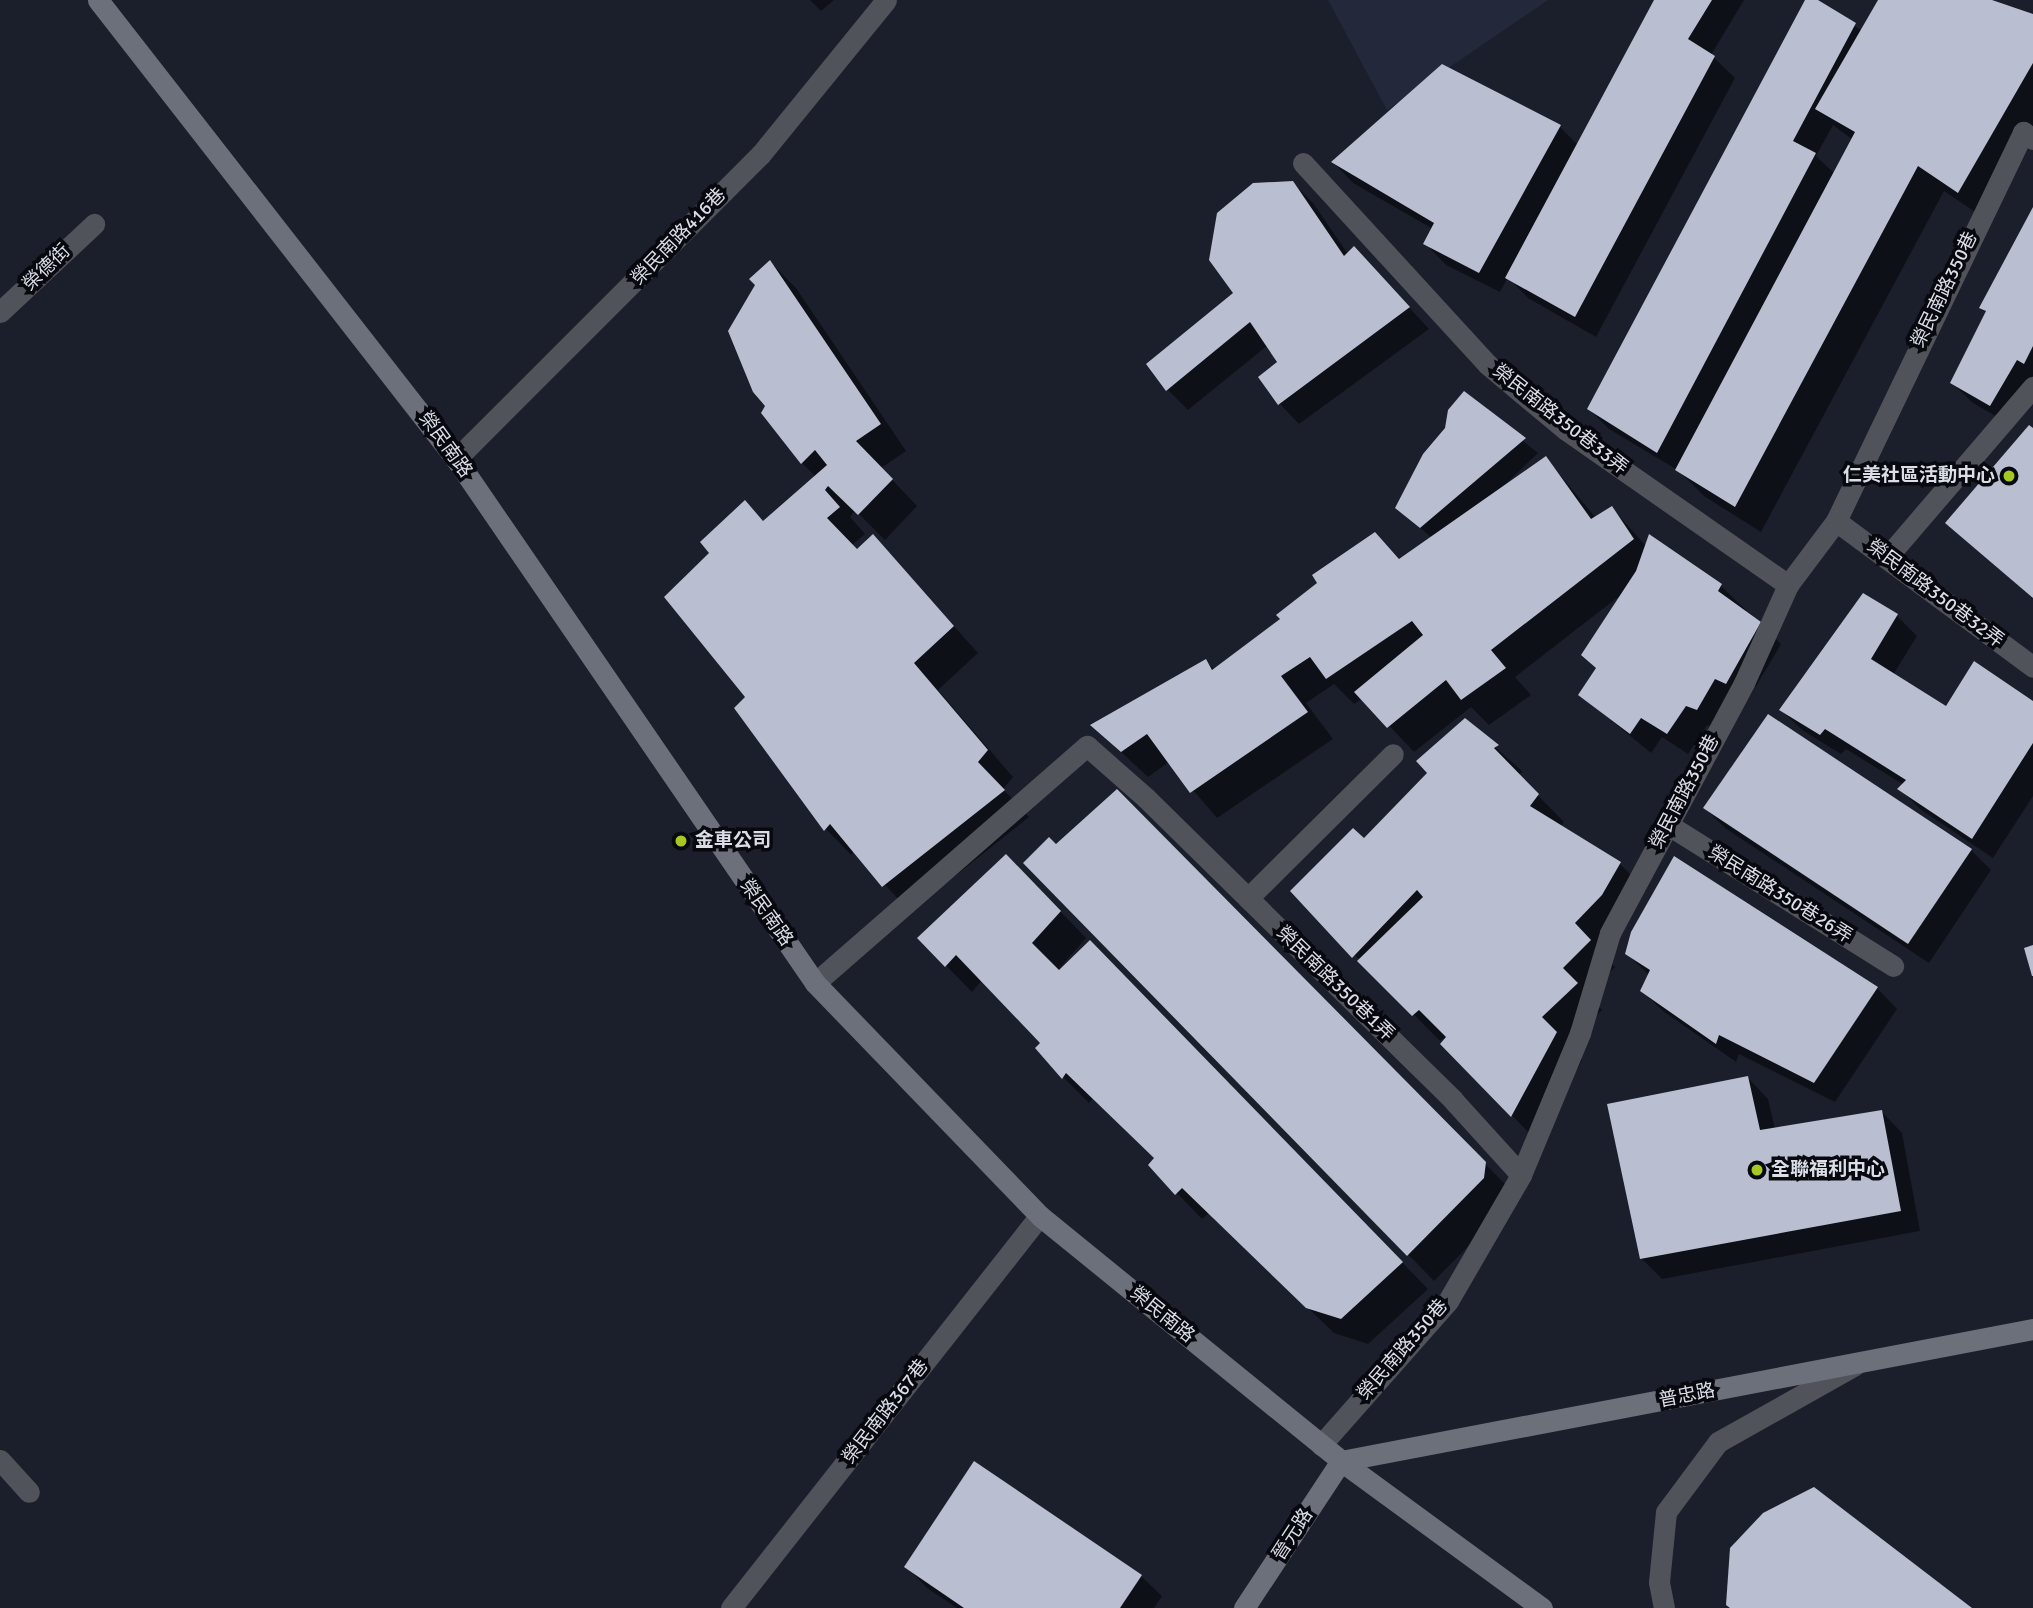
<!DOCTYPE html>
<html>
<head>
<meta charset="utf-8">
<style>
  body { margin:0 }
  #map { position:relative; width:2033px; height:1608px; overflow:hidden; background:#1b1f2c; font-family:Signika,"Noto Sans TC",sans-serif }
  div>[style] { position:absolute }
  .built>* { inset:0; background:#23283b }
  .shadow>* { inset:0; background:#0007 }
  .building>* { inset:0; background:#b9bed0 }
  .lane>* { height:21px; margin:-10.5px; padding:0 10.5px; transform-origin:10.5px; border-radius:10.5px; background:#51535a }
  .secondary>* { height:21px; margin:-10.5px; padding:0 10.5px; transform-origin:10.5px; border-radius:10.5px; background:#6c707b }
  .dots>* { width:19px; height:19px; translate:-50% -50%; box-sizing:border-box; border:4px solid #08090f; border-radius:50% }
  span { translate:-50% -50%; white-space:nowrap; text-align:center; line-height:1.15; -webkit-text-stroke:7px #08090f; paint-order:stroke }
  .street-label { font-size:19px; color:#dbdee7 }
  .poi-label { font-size:19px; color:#dbdee7; font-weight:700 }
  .right { translate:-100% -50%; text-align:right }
  .left { translate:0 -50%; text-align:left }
</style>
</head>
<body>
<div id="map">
  <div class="built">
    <div style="clip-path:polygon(1328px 0,1548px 0,1387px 110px)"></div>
  </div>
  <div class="shadow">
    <div style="clip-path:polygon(810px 0,834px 0,821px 11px)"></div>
    <div style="clip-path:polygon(1656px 0,1744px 0,1711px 55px,1735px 78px,1596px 337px,1528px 298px,1508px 277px,1500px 292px,1446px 265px,1426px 244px,1433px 229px,1353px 183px,1333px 162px,1560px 127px,1578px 145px)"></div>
    <div style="clip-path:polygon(evenodd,1807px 0,1815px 0,1862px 31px,1880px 0,1986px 0,2033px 16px,2033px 134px,1984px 218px,1944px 191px,1761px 532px,1704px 496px,1679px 471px,1609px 429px,1589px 409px,1807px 0,1833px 125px,1853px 140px,1835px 174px,1816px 156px,1833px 125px)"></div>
    <div style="clip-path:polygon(1292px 182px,1313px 203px,1348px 254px,1354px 248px,1429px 329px,1299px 424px,1279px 403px,1279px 363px,1268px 345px,1188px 410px,1168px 390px,1235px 293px)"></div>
    <div style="clip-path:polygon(2033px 211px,2033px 387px,2011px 425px,1973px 403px,1952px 383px,1987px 313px,1981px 307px)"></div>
    <div style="clip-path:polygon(770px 262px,796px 288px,906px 451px,881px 468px,917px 506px,885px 540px,855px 510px,850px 517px,865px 534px,852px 545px,858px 551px,873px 536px,978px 653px,938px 690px,1013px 777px,1003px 789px,1029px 817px,910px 912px,854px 851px,851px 855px,826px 829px,736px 708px,747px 698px,712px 553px,745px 503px,764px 522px,816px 477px,802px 463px,768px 406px)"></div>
    <div style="clip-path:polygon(1465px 394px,1538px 453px,1494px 495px,1546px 458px,1596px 518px,1612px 508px,1647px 547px,1721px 586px,1781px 644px,1746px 703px,1736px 698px,1718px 729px,1707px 725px,1688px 754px,1662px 737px,1651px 753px,1580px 695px,1597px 669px,1583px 655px,1622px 594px,1515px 677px,1531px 695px,1489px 725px,1471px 707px,1414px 752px,1363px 698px,1354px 704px,1334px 684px,1306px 703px,1333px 739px,1217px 818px,1169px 762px,1148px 777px,1092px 725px,1206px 661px,1215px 670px,1283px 619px,1375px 534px,1401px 560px,1432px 538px,1397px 508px)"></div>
    <div style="clip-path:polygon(1897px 616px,1917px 636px,1893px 675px,1946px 709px,2033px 703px,2033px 796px,1993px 858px,1920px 809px,1900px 789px,1904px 785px,1846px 749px,1841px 754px,1802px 730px,1781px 710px)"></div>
    <div style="clip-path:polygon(1465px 720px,1523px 772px,1518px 775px,1564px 822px,1560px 827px,1620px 864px,1646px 890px,1627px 921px,1600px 950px,1615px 967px,1588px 994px,1602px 1010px,1567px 1045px,1582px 1060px,1538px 1142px,1442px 1044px,1449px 1035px,1440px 1041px,1292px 891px,1364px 841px,1430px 773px)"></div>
    <div style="clip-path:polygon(1117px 792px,1511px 1190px,1509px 1205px,1434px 1281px,1026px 863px,1056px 847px)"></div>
    <div style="clip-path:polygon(1705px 808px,1971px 850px,1991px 870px,1929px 963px,1725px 828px)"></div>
    <div style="clip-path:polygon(1032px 882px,1086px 938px,1058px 970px,1115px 968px,1428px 1289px,1368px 1344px,1334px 1333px,1209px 1213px,1202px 1219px,1150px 1165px,1156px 1159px,1093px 1098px,1089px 1103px,1063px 1077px,1043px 1043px,982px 980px,972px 992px,919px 938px)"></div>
    <div style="clip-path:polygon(1627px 954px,1877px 988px,1897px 1009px,1835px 1102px,1739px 1054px,1736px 1062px,1663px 1011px,1642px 991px,1650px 976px)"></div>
    <div style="clip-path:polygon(1748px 1078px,1768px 1099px,1775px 1129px,1882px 1112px,1902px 1133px,1920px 1231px,1662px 1279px,1641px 1258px)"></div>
    <div style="clip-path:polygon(975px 1464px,1141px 1576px,1162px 1596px,1154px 1608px,957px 1608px,927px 1588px,907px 1567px)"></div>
  </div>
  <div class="building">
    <div style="clip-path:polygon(1654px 0,1712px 0,1688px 39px,1715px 56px,1575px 317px,1505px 278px)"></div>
    <div style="clip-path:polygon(1805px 0,1818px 0,1856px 23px,1793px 141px,1816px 153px,1657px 453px,1587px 409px)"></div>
    <div style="clip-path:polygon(1878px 0,1992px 0,2033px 14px,2033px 63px,1958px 193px,1918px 166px,1735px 507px,1675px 470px,1855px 132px,1815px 109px)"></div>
    <div style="clip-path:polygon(1442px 64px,1561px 125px,1479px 273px,1423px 244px,1434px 223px,1331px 162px)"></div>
    <div style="clip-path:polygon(1293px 181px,1344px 256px,1354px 246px,1410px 307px,1278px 405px,1258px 377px,1277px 362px,1250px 322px,1166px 391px,1146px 364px,1233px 293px,1209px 260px,1217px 213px,1253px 183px)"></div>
    <div style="clip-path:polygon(2033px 207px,2033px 346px,2024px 364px,2017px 360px,1990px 406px,1950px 383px,1986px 311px,1979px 308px)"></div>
    <div style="clip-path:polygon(770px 260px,881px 424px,856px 441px,893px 479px,858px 515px,828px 486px,825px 490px,840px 507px,827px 518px,857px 549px,873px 534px,954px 626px,914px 663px,988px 750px,978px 762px,1005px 790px,882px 887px,830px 824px,824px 831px,734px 708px,745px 697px,664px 597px,709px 553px,700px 542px,745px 500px,763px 521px,827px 465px,815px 450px,801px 464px,761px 413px,765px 406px,753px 392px,728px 331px,755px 285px,749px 279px)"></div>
    <div style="clip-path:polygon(1464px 391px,1526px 438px,1420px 528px,1395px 508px,1423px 454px,1445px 428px,1448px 410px)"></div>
    <div style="clip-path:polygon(2029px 425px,2033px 428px,2033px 598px,1945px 523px)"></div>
    <div style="clip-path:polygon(1546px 456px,1591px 519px,1612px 506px,1634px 539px,1491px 650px,1506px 668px,1461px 700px,1446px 680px,1387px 728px,1354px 692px,1423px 635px,1412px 621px,1326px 679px,1310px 657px,1281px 676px,1308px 712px,1190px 793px,1147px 734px,1121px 752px,1090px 725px,1206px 659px,1212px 670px,1280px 619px,1276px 615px,1317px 583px,1312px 575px,1375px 532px,1399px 559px)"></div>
    <div style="clip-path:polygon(1649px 534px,1722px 584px,1718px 591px,1761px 622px,1726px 684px,1715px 679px,1697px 710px,1686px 706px,1667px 734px,1641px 718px,1630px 734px,1578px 695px,1596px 668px,1581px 655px,1636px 571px)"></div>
    <div style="clip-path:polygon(1863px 593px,1898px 614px,1871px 659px,1946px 706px,1974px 661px,2033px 701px,2033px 743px,1972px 839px,1897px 789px,1906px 780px,1825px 729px,1820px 735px,1779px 710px)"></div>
    <div style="clip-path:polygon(1768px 714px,1972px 849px,1908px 944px,1703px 808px)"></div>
    <div style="clip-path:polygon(1465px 718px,1499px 745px,1494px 748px,1539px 794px,1530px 806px,1621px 862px,1602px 895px,1575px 923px,1591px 940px,1563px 968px,1578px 983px,1542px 1017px,1557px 1032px,1511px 1117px,1440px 1044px,1446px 1037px,1419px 1010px,1412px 1016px,1357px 961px,1423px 897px,1417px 890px,1352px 958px,1290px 891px,1353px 828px,1364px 838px,1427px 773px,1416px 761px)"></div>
    <div style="clip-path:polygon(1117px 789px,1486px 1162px,1484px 1178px,1407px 1256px,1023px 863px,1049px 837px,1056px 844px)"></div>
    <div style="clip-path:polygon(1006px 854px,1061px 911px,1032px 943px,1059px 970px,1090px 940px,1403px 1262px,1341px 1319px,1306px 1308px,1182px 1188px,1175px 1195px,1148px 1165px,1154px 1158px,1066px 1073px,1062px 1079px,1035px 1048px,1040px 1043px,956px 955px,945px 967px,917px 938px)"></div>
    <div style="clip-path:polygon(1674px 856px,1878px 987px,1814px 1083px,1719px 1035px,1716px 1044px,1640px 991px,1650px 970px,1625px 954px,1631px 932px)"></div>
    <div style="clip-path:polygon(2033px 945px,2033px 976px,2032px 976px,2024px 948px)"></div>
    <div style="clip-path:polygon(1748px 1076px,1760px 1130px,1882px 1110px,1901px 1211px,1640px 1259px,1607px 1104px)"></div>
    <div style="clip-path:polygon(974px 1461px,1142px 1575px,1120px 1608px,964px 1608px,904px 1567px)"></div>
    <div style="clip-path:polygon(1814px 1487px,1972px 1608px,1730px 1608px,1726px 1605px,1730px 1548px,1763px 1513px)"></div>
  </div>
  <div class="lane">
    <div style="left:1303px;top:163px;width:273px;rotate:47.5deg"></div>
    <div style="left:1487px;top:364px;width:103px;rotate:39.9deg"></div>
    <div style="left:1566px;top:430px;width:271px;rotate:34.9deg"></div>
    <div style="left:0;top:312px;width:129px;rotate:-43.1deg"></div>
    <div style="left:456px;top:459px;width:431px;rotate:-45deg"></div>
    <div style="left:761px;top:154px;width:198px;rotate:-50.9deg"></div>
    <div style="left:1836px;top:521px;width:245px;rotate:36.5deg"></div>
    <div style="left:1888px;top:556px;width:223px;rotate:-49.4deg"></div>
    <div style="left:1667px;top:824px;width:267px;rotate:32.1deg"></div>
    <div style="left:1248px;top:898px;width:204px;rotate:-44.8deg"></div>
    <div style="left:815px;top:983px;width:361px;rotate:-41.1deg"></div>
    <div style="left:1087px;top:746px;width:79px;rotate:41.4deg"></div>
    <div style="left:1146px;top:798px;width:431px;rotate:44.5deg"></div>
    <div style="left:1453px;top:1100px;width:101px;rotate:47.8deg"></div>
    <div style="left:1321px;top:1445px;width:192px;rotate:-48.6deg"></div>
    <div style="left:1448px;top:1301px;width:146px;rotate:-59.9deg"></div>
    <div style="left:1521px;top:1175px;width:154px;rotate:-67.4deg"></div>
    <div style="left:1580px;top:1033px;width:104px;rotate:-73.3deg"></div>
    <div style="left:1610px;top:933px;width:284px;rotate:-61.8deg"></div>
    <div style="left:1744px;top:683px;width:107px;rotate:-65.8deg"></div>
    <div style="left:1788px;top:585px;width:80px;rotate:-53.1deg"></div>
    <div style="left:1836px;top:521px;width:432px;rotate:-64.3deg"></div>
    <div style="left:2023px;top:132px;width:12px;rotate:35deg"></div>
    <div style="left:0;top:1460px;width:43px;rotate:47.8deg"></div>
    <div style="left:731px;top:1608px;width:499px;rotate:-51.8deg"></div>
    <div style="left:1664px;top:1608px;width:26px;rotate:-101deg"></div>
    <div style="left:1659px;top:1582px;width:70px;rotate:-84.3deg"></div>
    <div style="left:1666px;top:1512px;width:87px;rotate:-53.4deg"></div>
    <div style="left:1718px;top:1442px;width:157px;rotate:-29.3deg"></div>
  </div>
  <div class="secondary">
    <div style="left:98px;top:0;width:582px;rotate:52.05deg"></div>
    <div style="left:456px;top:459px;width:635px;rotate:55.58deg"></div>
    <div style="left:815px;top:983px;width:324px;rotate:46deg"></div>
    <div style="left:1040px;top:1216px;width:388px;rotate:39.1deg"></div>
    <div style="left:1341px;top:1461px;width:249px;rotate:36.2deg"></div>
    <div style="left:1341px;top:1461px;width:704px;rotate:-10.8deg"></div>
    <div style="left:1244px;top:1608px;width:176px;rotate:-56.6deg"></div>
  </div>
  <div class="dots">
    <div style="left:2009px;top:476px;background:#a6c822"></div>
    <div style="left:681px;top:841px;background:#a6c822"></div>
    <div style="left:1757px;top:1170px;background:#a6c822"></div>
  </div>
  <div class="street-label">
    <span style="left:679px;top:237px;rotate:-46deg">榮民南路416巷</span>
    <span style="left:47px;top:268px;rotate:-44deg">榮德街</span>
    <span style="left:1945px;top:290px;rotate:-64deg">榮民南路350巷</span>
    <span style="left:1560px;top:420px;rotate:38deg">榮民南路350巷33弄</span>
    <span style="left:445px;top:445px;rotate:54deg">榮民南路</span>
    <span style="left:1935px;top:594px;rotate:37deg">榮民南路350巷32弄</span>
    <span style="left:1685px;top:792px;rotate:-62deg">榮民南路350巷</span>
    <span style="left:1780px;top:895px;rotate:32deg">榮民南路350巷26弄</span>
    <span style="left:766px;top:913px;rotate:55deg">榮民南路</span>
    <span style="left:1335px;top:984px;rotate:44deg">榮民南路350巷1弄</span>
    <span style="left:1162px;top:1315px;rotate:39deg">榮民南路</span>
    <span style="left:1403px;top:1350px;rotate:-49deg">榮民南路350巷</span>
    <span style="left:1687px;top:1396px;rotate:-11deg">普忠路</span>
    <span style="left:886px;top:1412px;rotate:-52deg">榮民南路367巷</span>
    <span style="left:1293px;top:1535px;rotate:-57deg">晉元路</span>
  </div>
  <div class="poi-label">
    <span class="right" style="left:1995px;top:476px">仁美社區活動中心</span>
    <span class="left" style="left:695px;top:841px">金車公司</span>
    <span class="left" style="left:1771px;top:1170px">全聯福利中心</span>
  </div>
</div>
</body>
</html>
